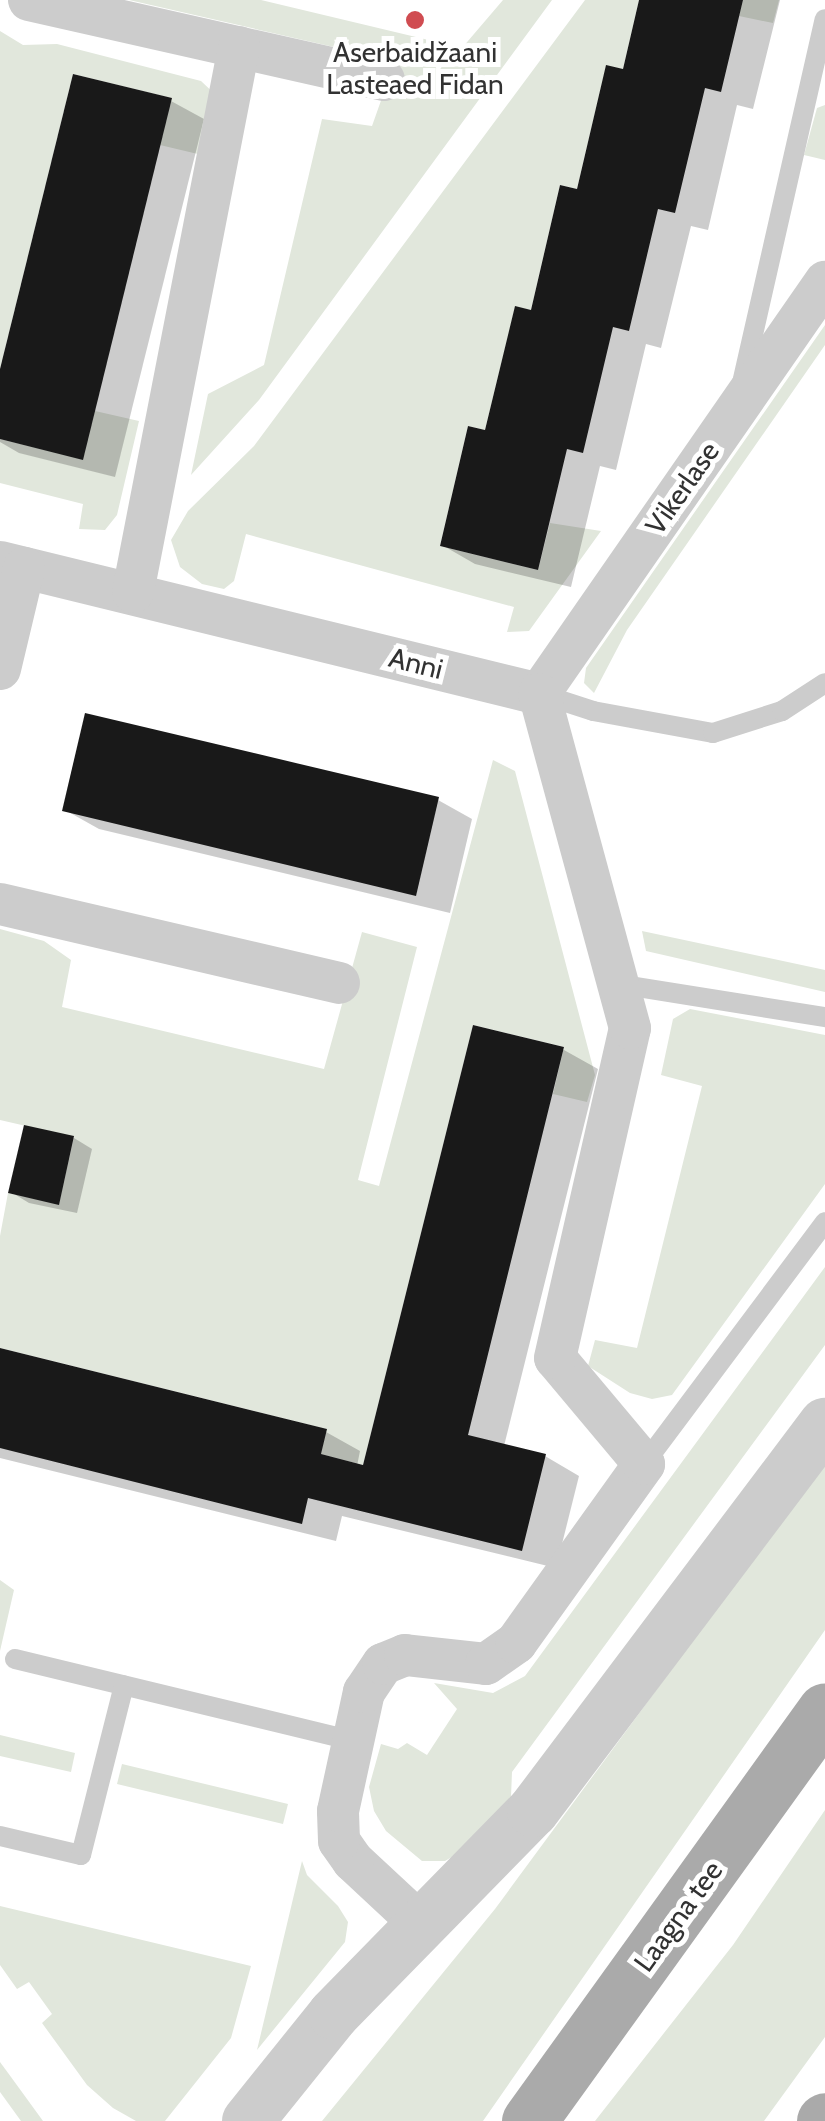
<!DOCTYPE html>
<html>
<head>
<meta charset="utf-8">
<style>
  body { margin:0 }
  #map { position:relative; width:825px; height:2121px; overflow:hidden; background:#fff; font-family:Cabin,sans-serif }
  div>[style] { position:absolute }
  .green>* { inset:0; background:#e1e7dc }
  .shadow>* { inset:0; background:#0003 }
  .building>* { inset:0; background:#191919 }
  .service>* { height:20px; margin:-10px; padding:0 10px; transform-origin:10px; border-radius:10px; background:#ccc }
  .minor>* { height:42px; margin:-21px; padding:0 21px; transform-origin:21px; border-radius:21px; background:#ccc }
  .tertiary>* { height:52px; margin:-26px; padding:0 26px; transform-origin:26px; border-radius:26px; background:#ccc }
  .primary>* { height:55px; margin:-27.5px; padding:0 27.5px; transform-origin:27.5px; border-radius:27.5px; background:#aaa }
  .dots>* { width:28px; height:28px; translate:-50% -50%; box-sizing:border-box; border:5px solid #fff; border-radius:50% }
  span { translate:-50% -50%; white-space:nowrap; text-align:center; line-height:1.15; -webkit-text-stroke:10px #fff; paint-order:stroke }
  .poi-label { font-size:28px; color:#323232 }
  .street-label { font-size:28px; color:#323232 }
</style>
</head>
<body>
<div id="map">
  <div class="green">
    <div style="clip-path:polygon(129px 0,261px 0,462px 48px,503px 0,552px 0,259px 400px,191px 475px,208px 394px,264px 365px,322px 119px,372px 126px,395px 61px)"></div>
    <div style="clip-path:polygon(585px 0,639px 0,623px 69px,606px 66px,577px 189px,560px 185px,531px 310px,515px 307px,485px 430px,468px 426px,440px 546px,538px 570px,550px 523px,601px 531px,529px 631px,507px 632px,514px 607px,246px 534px,234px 581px,224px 589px,202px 584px,180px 567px,171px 540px,188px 511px,254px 446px)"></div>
    <div style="clip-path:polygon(743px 0,779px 0,773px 23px,739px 16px)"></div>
    <div style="clip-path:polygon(0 31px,23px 45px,57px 44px,201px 81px,219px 98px,202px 155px,160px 145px,171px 98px,73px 74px,0 369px)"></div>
    <div style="clip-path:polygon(825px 105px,825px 160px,804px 155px,817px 108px)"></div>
    <div style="clip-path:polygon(825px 325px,825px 345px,627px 630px,594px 693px,584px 683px,586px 668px)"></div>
    <div style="clip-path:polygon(95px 411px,139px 421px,117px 515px,105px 530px,79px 529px,83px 504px,0 483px,0 439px,82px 459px)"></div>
    <div style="clip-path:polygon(493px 760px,515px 771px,595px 1075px,587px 1102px,553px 1094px,564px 1047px,473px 1025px,363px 1465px,321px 1454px,326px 1429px,0 1348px,0 1236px,8px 1193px,59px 1204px,74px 1137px,0 1120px,0 929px,44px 941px,71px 960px,62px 1007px,324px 1069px,362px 932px,417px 947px,358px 1180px,379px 1186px)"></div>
    <div style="clip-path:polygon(642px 931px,825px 970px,825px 992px,646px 951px)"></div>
    <div style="clip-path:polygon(690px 1009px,825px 1035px,825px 1184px,672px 1395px,652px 1399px,630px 1393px,588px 1366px,595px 1340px,637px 1348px,702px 1086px,661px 1075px,673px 1019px)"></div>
    <div style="clip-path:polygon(825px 1267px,825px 1345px,512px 1772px,511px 1797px,462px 1851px,445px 1861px,422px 1861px,386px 1831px,374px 1811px,369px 1787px,381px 1744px,398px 1749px,407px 1743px,427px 1755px,457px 1709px,434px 1683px,493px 1693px,525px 1676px)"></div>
    <div style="clip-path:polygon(825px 1461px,825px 1630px,483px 2121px,322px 2121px,495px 1909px)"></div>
    <div style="clip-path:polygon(0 1580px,14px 1590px,0 1651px)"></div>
    <div style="clip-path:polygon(0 1735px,75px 1753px,71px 1772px,0 1756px)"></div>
    <div style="clip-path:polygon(122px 1764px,288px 1804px,283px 1824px,117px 1784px)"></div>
    <div style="clip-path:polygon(825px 1810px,825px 2037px,764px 2121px,595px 2121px,733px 1945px)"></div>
    <div style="clip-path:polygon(302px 1861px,307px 1875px,338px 1906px,348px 1922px,345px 1942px,257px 2050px)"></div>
    <div style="clip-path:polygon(0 1906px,251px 1966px,231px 2038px,165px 2121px,136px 2121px,113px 2108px,87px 2085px,42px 2023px,52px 2014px,29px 1982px,17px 1989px,0 1965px)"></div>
    <div style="clip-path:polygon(0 2062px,11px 2077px,43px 2121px,21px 2121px,0 2092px)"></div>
  </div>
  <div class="shadow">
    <div style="clip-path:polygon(642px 0,780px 0,753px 109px,737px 105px,708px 230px,691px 226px,661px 348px,646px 344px,616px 470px,600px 466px,571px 587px,475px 564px,442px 545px,625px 72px)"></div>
    <div style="clip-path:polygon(171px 101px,204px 119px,115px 477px,19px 453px,0 442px,0 380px)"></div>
    <div style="clip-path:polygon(87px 716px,438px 800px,472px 819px,450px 913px,99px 829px,65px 810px)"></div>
    <div style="clip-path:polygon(475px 1028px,564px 1050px,598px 1069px,504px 1446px,545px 1456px,579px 1476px,556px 1568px,342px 1516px,336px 1541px,0 1458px,0 1351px,326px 1432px,360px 1451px,357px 1466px,365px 1468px)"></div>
    <div style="clip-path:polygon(26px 1128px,74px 1138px,92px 1149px,77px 1213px,29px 1203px,11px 1192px)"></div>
  </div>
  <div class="building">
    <div style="clip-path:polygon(639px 0,743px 0,721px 92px,705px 88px,675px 213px,658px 209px,629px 331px,613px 327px,583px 453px,567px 449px,538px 570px,440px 546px,468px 426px,485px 430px,515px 306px,531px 310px,560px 185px,577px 189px,606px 65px,623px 69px)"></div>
    <div style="clip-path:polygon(73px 74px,172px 98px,83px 460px,0 439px,0 369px)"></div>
    <div style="clip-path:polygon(85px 713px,439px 797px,416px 896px,62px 811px)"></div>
    <div style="clip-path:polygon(473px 1025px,564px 1047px,468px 1435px,546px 1454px,522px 1551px,308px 1498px,302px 1524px,0 1448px,0 1348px,327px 1429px,321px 1454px,363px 1465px)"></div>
    <div style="clip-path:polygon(24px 1125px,74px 1136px,59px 1205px,8px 1193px)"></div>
  </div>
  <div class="service">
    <div style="left:742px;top:383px;width:373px;rotate:-77.2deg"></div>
    <div style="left:541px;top:694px;width:55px;rotate:18.1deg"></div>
    <div style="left:593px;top:711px;width:122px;rotate:10.4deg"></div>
    <div style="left:713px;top:733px;width:72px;rotate:-17.7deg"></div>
    <div style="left:782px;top:711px;width:51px;rotate:-33.1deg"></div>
    <div style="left:618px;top:984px;width:210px;rotate:9.1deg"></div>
    <div style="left:644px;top:1464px;width:302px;rotate:-53.2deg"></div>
    <div style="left:15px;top:1659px;width:346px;rotate:13.6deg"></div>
    <div style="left:0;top:1836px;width:83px;rotate:13.2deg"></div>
    <div style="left:81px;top:1855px;width:175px;rotate:-75.8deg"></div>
  </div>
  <div class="minor">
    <div style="left:29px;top:0;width:364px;rotate:12.7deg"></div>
    <div style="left:0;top:562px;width:555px;rotate:13.76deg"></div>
    <div style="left:133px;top:592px;width:555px;rotate:-78.99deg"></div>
    <div style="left:0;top:669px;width:104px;rotate:-76.6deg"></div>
    <div style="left:539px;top:694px;width:502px;rotate:-55.23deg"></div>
    <div style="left:0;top:904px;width:348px;rotate:13.1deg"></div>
    <div style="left:424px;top:1927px;width:97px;rotate:-137.1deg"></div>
    <div style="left:353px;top:1861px;width:24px;rotate:-125deg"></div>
    <div style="left:339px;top:1841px;width:30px;rotate:-92deg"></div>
    <div style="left:338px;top:1811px;width:122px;rotate:-77.7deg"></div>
    <div style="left:364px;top:1692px;width:34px;rotate:-56deg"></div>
    <div style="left:383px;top:1664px;width:24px;rotate:-22deg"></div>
    <div style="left:405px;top:1655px;width:81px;rotate:6.3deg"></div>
    <div style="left:486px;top:1664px;width:37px;rotate:-35deg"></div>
    <div style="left:516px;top:1643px;width:220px;rotate:-54.4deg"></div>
    <div style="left:644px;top:1464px;width:138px;rotate:-130deg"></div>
    <div style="left:555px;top:1358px;width:338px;rotate:-77.2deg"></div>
    <div style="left:630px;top:1028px;width:346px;rotate:-105.2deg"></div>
  </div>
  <div class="tertiary">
    <div style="left:248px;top:2121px;width:137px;rotate:-51.2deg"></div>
    <div style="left:334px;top:2014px;width:284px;rotate:-45.6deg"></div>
    <div style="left:533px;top:1811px;width:485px;rotate:-53deg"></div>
  </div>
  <div class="primary">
    <div style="left:529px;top:2121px;width:506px;rotate:-54.24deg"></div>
    <div style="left:824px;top:2121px;width:1px;rotate:-45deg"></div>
  </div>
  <div class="dots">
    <div style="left:415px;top:20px;background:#d04c51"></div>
  </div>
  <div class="poi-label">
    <span style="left:415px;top:68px">Aserbaidžaani<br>Lasteaed Fidan</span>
  </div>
  <div class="street-label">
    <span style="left:682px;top:488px;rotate:-55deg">Vikerlase</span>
    <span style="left:416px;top:663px;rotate:14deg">Anni</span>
    <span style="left:678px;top:1916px;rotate:-54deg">Laagna tee</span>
  </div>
</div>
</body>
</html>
